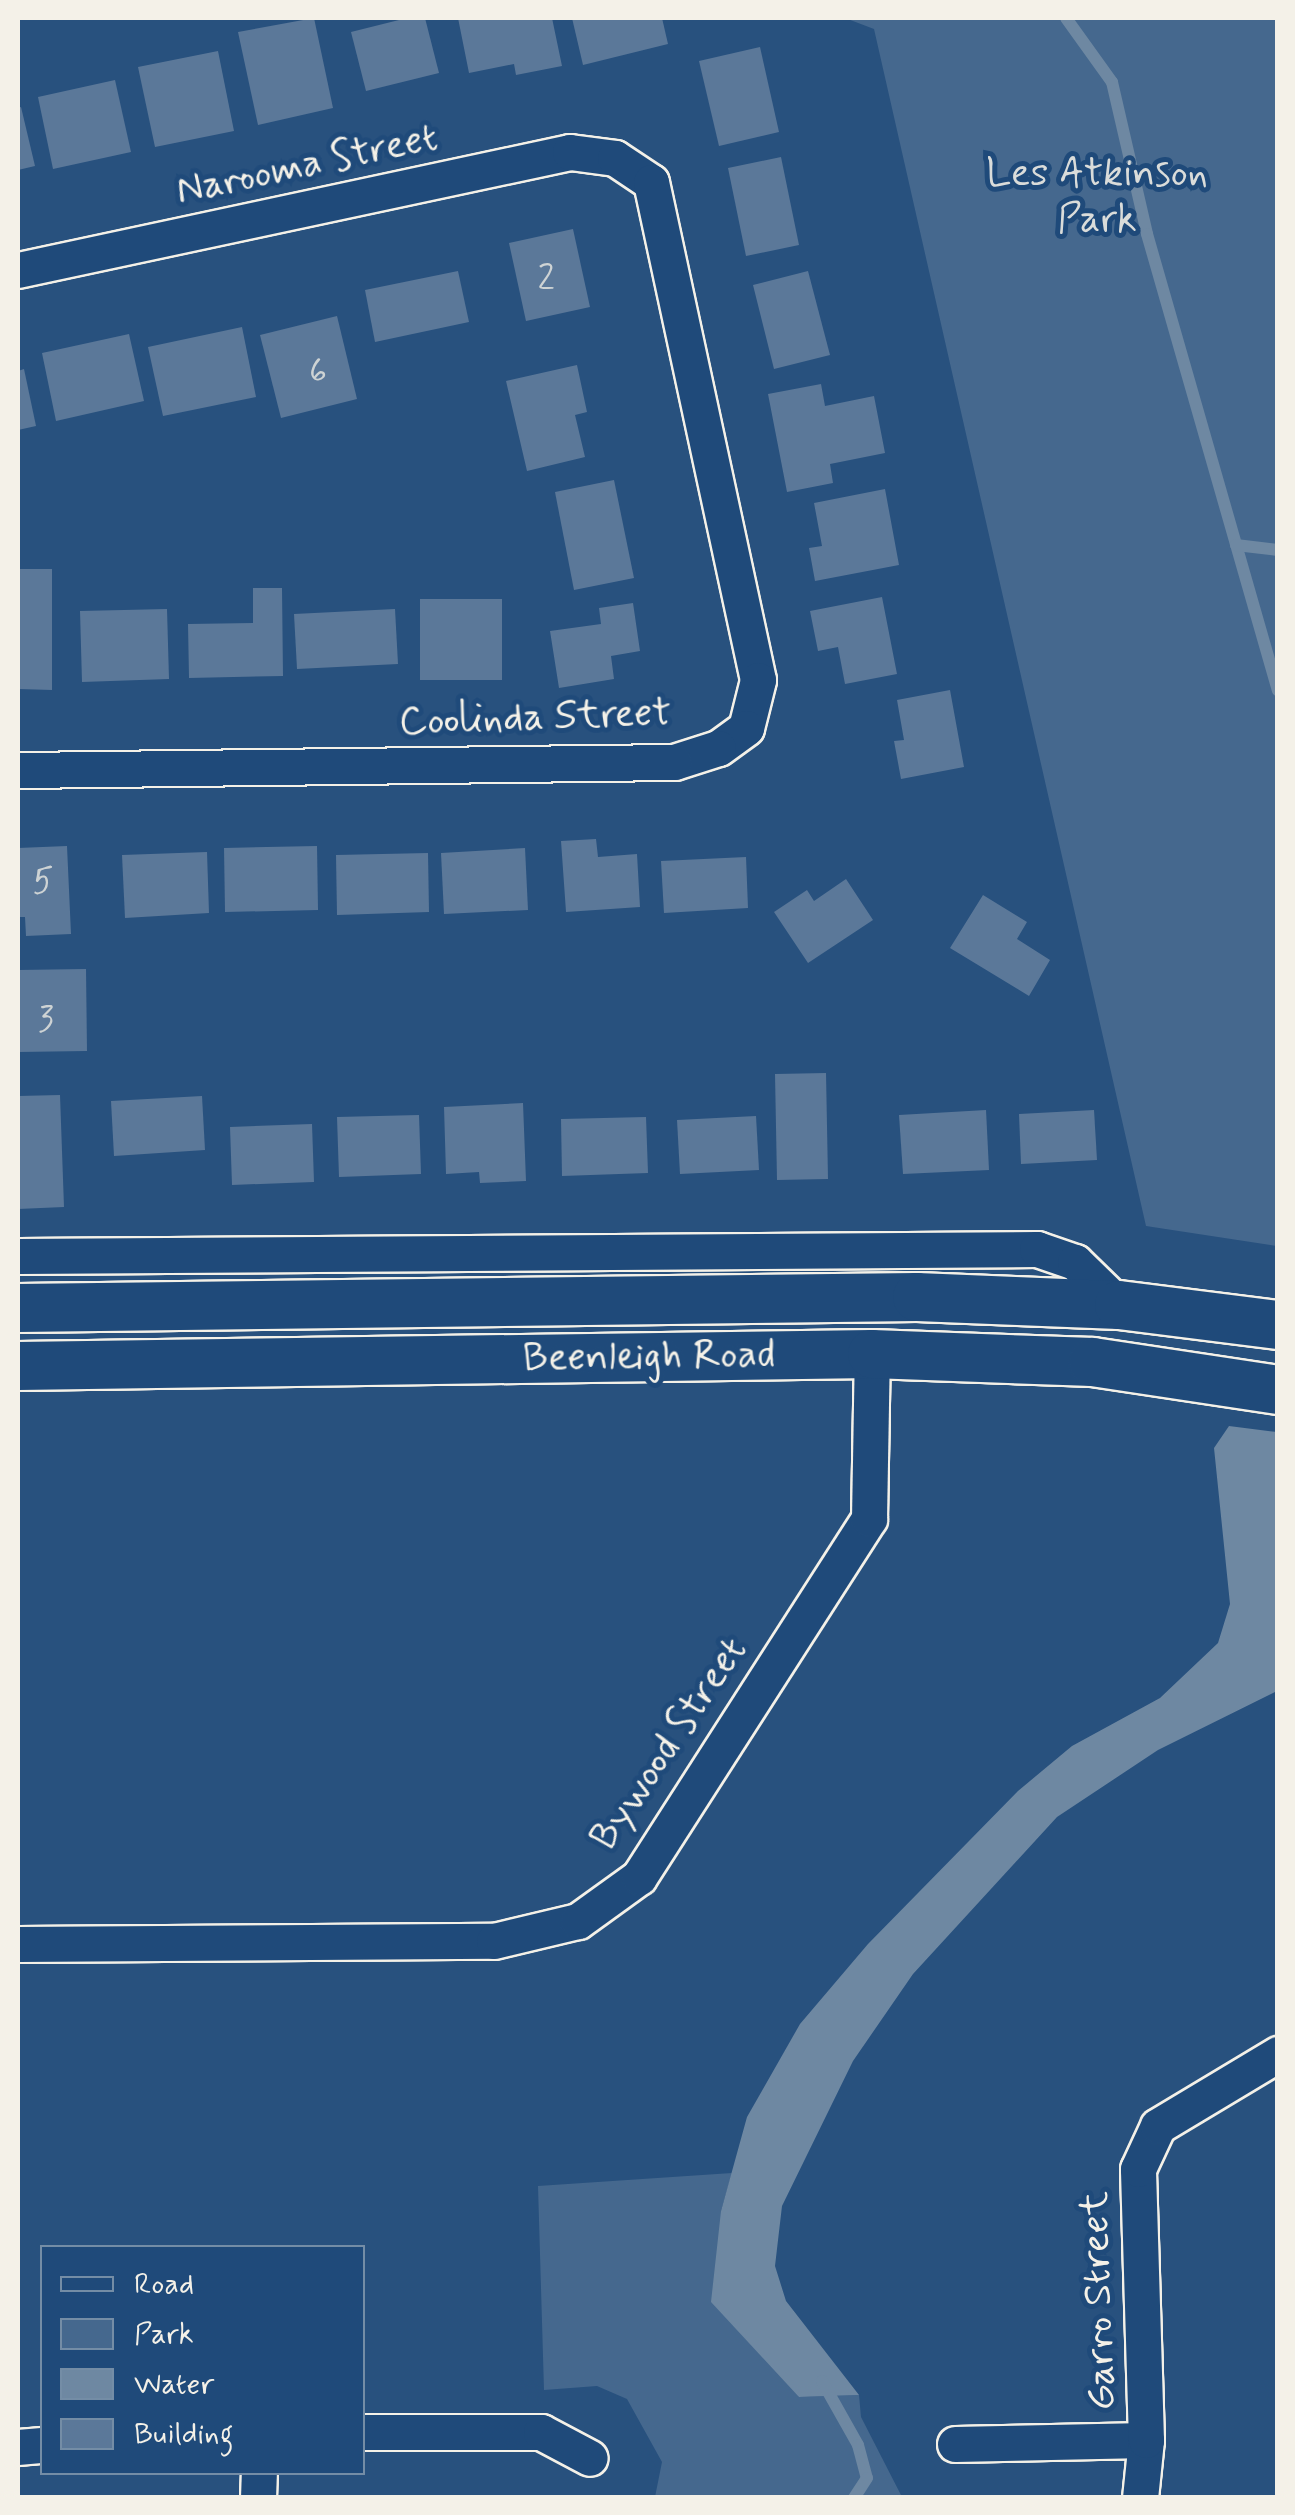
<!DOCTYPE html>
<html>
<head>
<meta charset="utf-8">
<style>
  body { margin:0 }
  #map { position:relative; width:1295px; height:2515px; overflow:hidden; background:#28517e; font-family:Mynerve,sans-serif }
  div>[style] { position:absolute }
  .green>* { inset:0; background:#45688e }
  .water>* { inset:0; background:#6e88a2 }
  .stream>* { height:12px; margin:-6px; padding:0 6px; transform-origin:6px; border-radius:6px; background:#6e88a2 }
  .building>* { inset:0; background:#5b7899 }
  .roads { filter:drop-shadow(2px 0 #f4f1e8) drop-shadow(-2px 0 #f4f1e8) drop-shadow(0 2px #f4f1e8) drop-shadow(0 -2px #f4f1e8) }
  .minor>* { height:35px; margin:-17.5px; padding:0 17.5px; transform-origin:17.5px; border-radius:17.5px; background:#1f4a7a }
  .secondary>* { height:48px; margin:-24px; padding:0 24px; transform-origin:24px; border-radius:24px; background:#1f4a7a }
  span { translate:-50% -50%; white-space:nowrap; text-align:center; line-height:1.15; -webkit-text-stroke:10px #1f4a7a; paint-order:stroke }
  .number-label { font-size:35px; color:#ced3d4 }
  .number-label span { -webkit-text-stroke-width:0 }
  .street-label { font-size:40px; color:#f4f1e8 }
  .park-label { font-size:40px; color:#dadcda }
  .frame { position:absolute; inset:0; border:20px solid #f4f1e8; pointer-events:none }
  .legend { position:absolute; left:40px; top:2245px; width:325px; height:230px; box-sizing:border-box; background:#1f4a7a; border:2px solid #748da6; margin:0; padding:12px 18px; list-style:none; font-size:30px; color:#f4f1e8 }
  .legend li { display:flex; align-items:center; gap:20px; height:50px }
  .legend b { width:50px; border:2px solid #748da6 }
</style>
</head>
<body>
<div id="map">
  <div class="green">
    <div style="clip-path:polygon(845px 18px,1277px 18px,1277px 1246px,1146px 1226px,874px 29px)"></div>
    <div style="clip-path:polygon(732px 2173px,721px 2211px,799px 2397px,859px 2395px,861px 2417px,902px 2497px,655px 2497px,662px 2462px,627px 2399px,597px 2386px,544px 2390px,538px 2186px)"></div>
  </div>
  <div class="water">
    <div style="clip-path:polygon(1229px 1426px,1277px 1432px,1277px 1691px,1158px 1750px,1057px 1817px,913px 1974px,853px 2061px,782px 2206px,775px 2266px,786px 2301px,859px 2395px,799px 2397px,711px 2302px,721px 2211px,747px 2117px,800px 2024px,868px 1944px,1018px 1791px,1072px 1746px,1160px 1698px,1218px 1643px,1230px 1604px,1214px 1448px)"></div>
  </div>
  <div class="stream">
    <div style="left:1066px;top:18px;width:79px;rotate:54.3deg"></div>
    <div style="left:1112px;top:82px;width:156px;rotate:77deg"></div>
    <div style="left:1147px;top:234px;width:475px;rotate:74deg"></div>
    <div style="left:1236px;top:545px;width:42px;rotate:6.8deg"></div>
    <div style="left:822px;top:2381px;width:73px;rotate:60.6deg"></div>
    <div style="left:858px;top:2445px;width:34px;rotate:75deg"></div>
    <div style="left:867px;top:2478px;width:24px;rotate:123deg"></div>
  </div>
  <div class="building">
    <div style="clip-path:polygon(314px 18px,333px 108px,258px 125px,238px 32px)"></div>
    <div style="clip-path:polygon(407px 18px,425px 18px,439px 73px,366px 91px,351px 32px)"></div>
    <div style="clip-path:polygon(458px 18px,552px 18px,562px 66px,516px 75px,514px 64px,469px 73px)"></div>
    <div style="clip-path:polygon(572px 18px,662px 18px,668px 44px,583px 65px)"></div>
    <div style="clip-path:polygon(760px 47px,779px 132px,719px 146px,699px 61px)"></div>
    <div style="clip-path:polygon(218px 51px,234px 131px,155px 147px,138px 67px)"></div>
    <div style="clip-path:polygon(115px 80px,131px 152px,53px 169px,38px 97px)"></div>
    <div style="clip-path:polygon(21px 107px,35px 166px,18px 170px,18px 108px)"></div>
    <div style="clip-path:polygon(781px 157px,799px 245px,746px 256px,728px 168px)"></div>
    <div style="clip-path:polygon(573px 229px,590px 307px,526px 321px,509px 243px)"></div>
    <div style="clip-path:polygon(458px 271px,469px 322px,375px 342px,365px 290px)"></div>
    <div style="clip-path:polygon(808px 271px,830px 355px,774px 369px,753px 285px)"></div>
    <div style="clip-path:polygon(337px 316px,357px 399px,281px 418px,260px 335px)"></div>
    <div style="clip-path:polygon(242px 327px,256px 397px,163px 416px,148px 347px)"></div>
    <div style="clip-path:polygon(129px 334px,144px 401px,56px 421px,42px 353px)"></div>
    <div style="clip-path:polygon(577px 365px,587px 412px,575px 415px,585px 457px,527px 471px,506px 381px)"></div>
    <div style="clip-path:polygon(24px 369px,36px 426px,18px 430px,18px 371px)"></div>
    <div style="clip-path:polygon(821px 384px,825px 406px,874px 396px,885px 453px,830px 464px,833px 483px,787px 492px,768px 394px)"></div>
    <div style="clip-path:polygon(614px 480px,634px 578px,574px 590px,555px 492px)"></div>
    <div style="clip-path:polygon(885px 489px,899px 565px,815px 581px,809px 548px,822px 546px,814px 503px)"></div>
    <div style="clip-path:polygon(18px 569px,52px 569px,52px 690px,18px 689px)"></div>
    <div style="clip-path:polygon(253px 588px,282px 588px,283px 676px,189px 678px,188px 624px,253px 623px)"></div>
    <div style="clip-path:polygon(882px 597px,897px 674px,845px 684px,838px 647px,818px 651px,810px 611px)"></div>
    <div style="clip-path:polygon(420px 599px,502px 599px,502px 680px,420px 680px)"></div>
    <div style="clip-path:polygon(633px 603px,640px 651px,611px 656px,614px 679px,559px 688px,550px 631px,601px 624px,599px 608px)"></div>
    <div style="clip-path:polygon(167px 609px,169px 679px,82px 682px,80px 611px)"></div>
    <div style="clip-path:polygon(395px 609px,398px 664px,297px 669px,294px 614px)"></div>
    <div style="clip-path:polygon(950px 690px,964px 767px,901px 779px,894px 741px,904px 740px,897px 700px)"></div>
    <div style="clip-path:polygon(596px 839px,598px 857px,637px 854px,640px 907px,566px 912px,561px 841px)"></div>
    <div style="clip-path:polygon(67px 846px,71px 934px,26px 936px,25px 917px,18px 917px,18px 848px)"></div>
    <div style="clip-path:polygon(317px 846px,318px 910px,225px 912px,224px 848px)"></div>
    <div style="clip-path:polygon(525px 848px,528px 910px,444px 914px,441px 853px)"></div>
    <div style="clip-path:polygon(207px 852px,209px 913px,125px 918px,122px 855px)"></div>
    <div style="clip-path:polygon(428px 853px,429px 912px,337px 915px,336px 855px)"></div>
    <div style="clip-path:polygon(746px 857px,748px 908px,664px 913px,661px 861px)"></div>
    <div style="clip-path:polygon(846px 879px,873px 920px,808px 963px,774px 912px,807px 890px,814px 901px)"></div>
    <div style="clip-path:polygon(983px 895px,1027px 922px,1017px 939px,1050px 960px,1029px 996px,950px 948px)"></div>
    <div style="clip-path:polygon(86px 969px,87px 1051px,18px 1052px,18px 970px)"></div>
    <div style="clip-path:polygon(826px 1073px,828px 1179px,777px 1180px,775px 1074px)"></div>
    <div style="clip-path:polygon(60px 1095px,64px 1207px,18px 1209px,18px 1096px)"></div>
    <div style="clip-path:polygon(202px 1096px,205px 1150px,114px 1156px,111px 1101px)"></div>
    <div style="clip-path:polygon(523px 1103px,526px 1181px,480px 1183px,479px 1172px,446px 1174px,444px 1107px)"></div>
    <div style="clip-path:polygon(986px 1110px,989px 1170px,903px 1174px,899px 1115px)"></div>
    <div style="clip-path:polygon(1094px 1110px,1097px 1160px,1021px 1164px,1019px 1114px)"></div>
    <div style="clip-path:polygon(419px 1115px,421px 1174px,339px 1177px,337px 1117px)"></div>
    <div style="clip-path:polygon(756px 1116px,759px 1170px,680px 1174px,677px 1120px)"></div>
    <div style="clip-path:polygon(646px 1117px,648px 1173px,562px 1176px,561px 1119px)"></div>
    <div style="clip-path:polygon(312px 1124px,314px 1182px,232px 1185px,230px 1127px)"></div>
  </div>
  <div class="roads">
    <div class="minor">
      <div style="left:18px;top:270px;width:564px;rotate:-12.07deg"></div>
      <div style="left:570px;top:152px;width:45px;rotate:7.6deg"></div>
      <div style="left:615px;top:158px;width:43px;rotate:33.7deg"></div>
      <div style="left:651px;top:182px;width:509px;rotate:77.87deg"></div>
      <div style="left:758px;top:680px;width:49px;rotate:104deg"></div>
      <div style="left:746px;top:728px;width:34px;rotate:144deg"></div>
      <div style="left:718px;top:748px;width:46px;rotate:162.3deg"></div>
      <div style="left:674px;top:762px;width:656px;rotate:179.3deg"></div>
      <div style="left:18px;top:1256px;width:1019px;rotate:-0.39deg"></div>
      <div style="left:1037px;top:1249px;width:40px;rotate:18.9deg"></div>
      <div style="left:1075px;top:1262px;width:62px;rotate:44.3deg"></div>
      <div style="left:18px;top:1944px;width:476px;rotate:-0.4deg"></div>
      <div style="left:494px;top:1941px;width:86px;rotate:-13.4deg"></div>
      <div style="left:578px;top:1921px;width:75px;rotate:-35.8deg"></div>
      <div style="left:639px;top:1877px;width:426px;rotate:-57.3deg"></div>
      <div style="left:869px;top:1519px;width:165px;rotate:-89deg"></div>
      <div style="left:362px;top:2432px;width:179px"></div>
      <div style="left:541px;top:2432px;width:55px;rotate:28deg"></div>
      <div style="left:955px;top:2444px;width:191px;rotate:-1.2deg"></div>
      <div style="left:18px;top:2447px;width:24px;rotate:-5deg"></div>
      <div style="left:258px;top:2498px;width:26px;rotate:-88deg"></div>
      <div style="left:1140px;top:2498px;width:58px;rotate:-84.1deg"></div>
      <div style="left:1146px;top:2440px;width:271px;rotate:-91.7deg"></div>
      <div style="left:1138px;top:2169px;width:47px;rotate:-65.1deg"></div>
      <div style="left:1158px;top:2126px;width:140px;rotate:-31deg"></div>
    </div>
    <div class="secondary">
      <div style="left:18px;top:1308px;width:899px;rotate:-0.7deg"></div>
      <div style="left:917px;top:1297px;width:202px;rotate:2.3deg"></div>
      <div style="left:1119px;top:1305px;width:160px;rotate:7.2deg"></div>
      <div style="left:18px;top:1366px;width:854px;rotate:-0.81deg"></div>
      <div style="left:872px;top:1354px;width:221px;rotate:2.1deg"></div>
      <div style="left:1093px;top:1362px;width:187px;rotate:8.6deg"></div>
    </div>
  </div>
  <div class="number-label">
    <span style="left:546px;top:279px">2</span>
    <span style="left:318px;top:372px">6</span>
    <span style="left:43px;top:882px">5</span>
    <span style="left:46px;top:1020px">3</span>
  </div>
  <div class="street-label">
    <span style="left:307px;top:165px;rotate:-12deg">Narooma Street</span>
    <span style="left:535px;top:718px;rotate:-2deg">Coolinda Street</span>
    <span style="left:649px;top:1357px;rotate:-1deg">Beenleigh Road</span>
    <span style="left:669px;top:1744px;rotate:-56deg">Bywood Street</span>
    <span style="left:1099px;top:2301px;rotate:-92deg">Garro Street</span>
  </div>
  <div class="park-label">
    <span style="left:1097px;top:197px">Les Atkinson<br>Park</span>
  </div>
  <div class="frame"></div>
  <ul class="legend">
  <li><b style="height:12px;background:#1f4a7a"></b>Road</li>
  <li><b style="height:28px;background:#45688e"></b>Park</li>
  <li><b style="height:28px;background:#6e88a2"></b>Water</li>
  <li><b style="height:28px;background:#5b7899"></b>Building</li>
  </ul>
</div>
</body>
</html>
